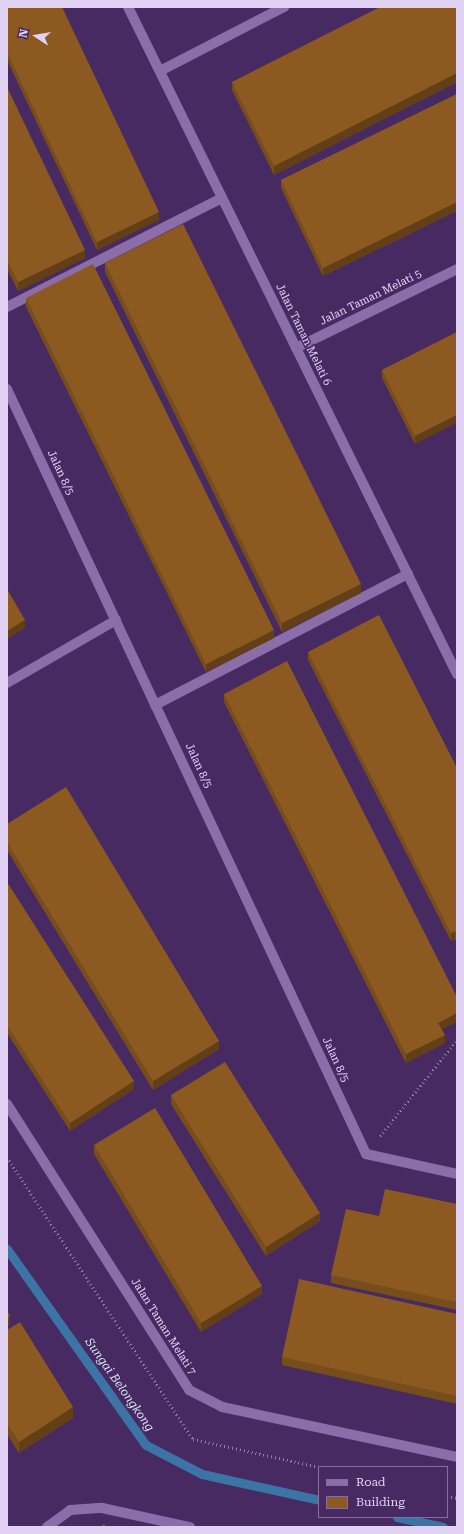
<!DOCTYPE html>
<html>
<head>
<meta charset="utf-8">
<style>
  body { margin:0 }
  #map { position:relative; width:464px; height:1534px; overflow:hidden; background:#472a62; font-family:"Roboto Serif",serif }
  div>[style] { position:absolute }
  .stream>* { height:9px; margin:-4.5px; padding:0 4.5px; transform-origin:4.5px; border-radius:4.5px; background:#3c75a5 }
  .path>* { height:2.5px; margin-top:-1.25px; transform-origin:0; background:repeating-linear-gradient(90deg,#927ca9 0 1px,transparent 0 4px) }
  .service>* { height:10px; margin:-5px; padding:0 5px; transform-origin:5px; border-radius:5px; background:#8b6daa }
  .minor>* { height:10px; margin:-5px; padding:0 5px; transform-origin:5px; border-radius:5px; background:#8b6daa }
  .wall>* { inset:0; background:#784d1c }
  .shaded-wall>* { inset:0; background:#623f16 }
  .building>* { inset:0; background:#8c5a20 }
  span { translate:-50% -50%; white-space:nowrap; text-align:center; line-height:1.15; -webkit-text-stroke:3px #472a62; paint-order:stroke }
  .street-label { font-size:11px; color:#e1d2f4 }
  .water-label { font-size:12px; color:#d5e4f2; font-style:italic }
  .frame { position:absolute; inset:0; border:8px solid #e1d2f4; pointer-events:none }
  .legend { position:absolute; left:318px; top:1466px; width:130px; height:52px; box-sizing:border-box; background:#472a62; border:1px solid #856d9c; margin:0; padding:5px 7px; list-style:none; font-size:12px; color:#e1d2f4 }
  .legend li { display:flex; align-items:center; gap:8px; height:20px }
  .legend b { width:20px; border:1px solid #856d9c }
  .north { position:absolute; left:16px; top:16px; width:40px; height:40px; -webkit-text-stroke:3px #472a62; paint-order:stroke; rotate:282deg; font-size:11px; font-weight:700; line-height:16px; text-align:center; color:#e1d2f4 }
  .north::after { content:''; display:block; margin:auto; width:14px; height:18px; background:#e1d2f4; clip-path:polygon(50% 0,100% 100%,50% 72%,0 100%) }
</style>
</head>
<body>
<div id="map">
  <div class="stream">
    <div style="left:7px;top:1249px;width:240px;rotate:54.7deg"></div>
    <div style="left:146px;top:1445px;width:63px;rotate:27.4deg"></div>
    <div style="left:202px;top:1474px;width:120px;rotate:12.5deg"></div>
    <div style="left:397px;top:1517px;width:47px;rotate:12.3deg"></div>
  </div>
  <div class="path">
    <div style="left:380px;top:1136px;width:123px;rotate:-51.3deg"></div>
    <div style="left:7px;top:1157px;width:338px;rotate:56.6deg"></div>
    <div style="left:193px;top:1439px;width:129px;rotate:12.5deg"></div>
    <div style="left:447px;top:1496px;width:10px;rotate:11deg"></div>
  </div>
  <div class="service">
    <div style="left:7px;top:307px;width:241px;rotate:-26.9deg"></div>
    <div style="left:155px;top:705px;width:285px;rotate:-27.4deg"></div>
    <div style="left:47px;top:1527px;width:29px;rotate:-36deg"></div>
    <div style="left:70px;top:1510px;width:32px;rotate:-4deg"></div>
    <div style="left:102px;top:1508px;width:90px;rotate:12.2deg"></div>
  </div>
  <div class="minor">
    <div style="left:128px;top:7px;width:744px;rotate:63.75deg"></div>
    <div style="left:160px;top:71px;width:140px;rotate:-27.3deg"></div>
    <div style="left:296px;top:348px;width:179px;rotate:-26.1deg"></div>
    <div style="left:7px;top:389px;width:845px;rotate:64.86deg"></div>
    <div style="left:366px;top:1154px;width:93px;rotate:12.4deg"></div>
    <div style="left:7px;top:683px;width:126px;rotate:-30deg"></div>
    <div style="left:7px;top:1104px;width:339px;rotate:57.5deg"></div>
    <div style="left:189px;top:1390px;width:37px;rotate:27deg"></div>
    <div style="left:222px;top:1407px;width:240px;rotate:12deg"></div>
  </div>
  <div class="wall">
    <div style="clip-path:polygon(7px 7px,159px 220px,97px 250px,7px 60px)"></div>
    <div style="clip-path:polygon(457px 7px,457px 82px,274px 175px,232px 90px,232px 82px)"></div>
    <div style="clip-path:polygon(7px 87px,85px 258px,18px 291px,7px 269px)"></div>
    <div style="clip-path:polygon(457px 94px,457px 211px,323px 276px,281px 188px,281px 180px)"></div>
    <div style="clip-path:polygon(105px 263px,361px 593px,282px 632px,105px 272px)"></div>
    <div style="clip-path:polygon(26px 298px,274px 638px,206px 672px,26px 307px)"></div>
    <div style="clip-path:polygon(457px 332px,415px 444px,382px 378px,382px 370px)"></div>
    <div style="clip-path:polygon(308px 652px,457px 768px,457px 944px,455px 939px,451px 941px,308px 660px)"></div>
    <div style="clip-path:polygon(224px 694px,457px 1022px,442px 1029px,445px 1043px,406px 1063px,224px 702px)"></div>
    <div style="clip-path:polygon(7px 824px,219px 1049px,153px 1090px,7px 850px)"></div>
    <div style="clip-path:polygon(7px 882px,134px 1089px,70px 1131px,7px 1033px)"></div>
    <div style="clip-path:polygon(171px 1095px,320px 1221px,266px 1256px,171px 1104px)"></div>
    <div style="clip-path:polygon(94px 1145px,262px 1294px,201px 1332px,94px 1154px)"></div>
    <div style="clip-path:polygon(457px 1204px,457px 1310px,331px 1283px,331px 1275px,379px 1216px)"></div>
    <div style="clip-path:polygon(457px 1314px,457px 1404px,282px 1365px,282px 1357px)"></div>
    <div style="clip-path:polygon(7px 1330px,73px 1418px,19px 1453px,7px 1434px)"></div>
  </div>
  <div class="shaded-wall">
    <div style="clip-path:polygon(457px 73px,457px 82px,274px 175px,274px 166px)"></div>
    <div style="clip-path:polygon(457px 202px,457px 211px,323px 276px,323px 268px)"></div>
    <div style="clip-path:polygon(159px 212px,159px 220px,97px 250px,97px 242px)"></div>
    <div style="clip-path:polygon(85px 250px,85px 258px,18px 291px,18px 282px)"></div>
    <div style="clip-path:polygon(457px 415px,457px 423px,415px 444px,415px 436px)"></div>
    <div style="clip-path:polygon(361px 584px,361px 593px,282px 632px,282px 623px)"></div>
    <div style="clip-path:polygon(25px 620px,25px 628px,7px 639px,7px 631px)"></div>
    <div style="clip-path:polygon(274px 630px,274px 638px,206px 672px,206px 664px)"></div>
    <div style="clip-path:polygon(455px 931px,455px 939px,451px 941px,451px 933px)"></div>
    <div style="clip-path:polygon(457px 1013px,457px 1022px,438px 1031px,438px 1023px)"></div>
    <div style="clip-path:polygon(445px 1035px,445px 1043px,406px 1063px,406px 1054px)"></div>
    <div style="clip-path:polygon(219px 1041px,219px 1049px,153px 1090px,153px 1081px)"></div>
    <div style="clip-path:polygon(134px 1081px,134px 1089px,70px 1131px,70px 1123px)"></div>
    <div style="clip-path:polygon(320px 1213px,320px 1221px,266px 1256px,266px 1247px)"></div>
    <div style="clip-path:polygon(262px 1286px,262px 1294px,201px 1332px,201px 1323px)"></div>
    <div style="clip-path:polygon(10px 1316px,10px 1324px,7px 1327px,7px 1318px)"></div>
    <div style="clip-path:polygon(73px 1407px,73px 1418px,19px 1453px,19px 1442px)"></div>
  </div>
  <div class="building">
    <div style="clip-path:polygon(7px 7px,62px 7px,159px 212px,97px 242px,7px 52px)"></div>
    <div style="clip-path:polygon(380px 7px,457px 7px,457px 73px,274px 166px,232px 82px)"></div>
    <div style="clip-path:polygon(7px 87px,85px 250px,18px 282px,7px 260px)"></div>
    <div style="clip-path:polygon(457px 94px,457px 202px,323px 268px,281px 180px)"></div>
    <div style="clip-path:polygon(183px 224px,361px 584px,282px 623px,105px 263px)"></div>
    <div style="clip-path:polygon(93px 264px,274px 630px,206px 664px,26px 298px)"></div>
    <div style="clip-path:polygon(457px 332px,457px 415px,415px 436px,382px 370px)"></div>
    <div style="clip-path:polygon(7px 589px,25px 620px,7px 631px)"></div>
    <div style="clip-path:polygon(379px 615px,457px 768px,457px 935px,455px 931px,451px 933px,308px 652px)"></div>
    <div style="clip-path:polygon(287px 661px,457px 997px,457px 1013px,438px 1023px,445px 1035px,406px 1054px,224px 694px)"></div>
    <div style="clip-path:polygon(66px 787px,219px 1041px,153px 1081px,7px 842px,7px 824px)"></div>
    <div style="clip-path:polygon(7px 882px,134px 1081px,70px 1123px,7px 1025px)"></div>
    <div style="clip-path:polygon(225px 1062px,320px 1213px,266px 1247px,171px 1095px)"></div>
    <div style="clip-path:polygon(155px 1108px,262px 1286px,201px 1323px,94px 1145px)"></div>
    <div style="clip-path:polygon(385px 1189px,457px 1204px,457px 1302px,331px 1275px,346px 1209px,379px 1216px)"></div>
    <div style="clip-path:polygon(299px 1279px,457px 1314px,457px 1396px,282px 1357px)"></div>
    <div style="clip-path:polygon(7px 1310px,10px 1316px,7px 1318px)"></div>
    <div style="clip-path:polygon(20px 1322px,73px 1407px,19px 1442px,7px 1423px,7px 1330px)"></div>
    <div style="clip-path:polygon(104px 1524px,106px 1527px,100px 1527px)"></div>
  </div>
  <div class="street-label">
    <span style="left:371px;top:298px;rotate:-26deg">Jalan Taman Melati 5</span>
    <span style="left:303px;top:335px;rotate:64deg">Jalan Taman Melati 6</span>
    <span style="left:60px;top:473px;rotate:65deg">Jalan 8/5</span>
    <span style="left:198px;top:766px;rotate:65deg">Jalan 8/5</span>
    <span style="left:335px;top:1060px;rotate:65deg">Jalan 8/5</span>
    <span style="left:163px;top:1327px;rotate:58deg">Jalan Taman Melati 7</span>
  </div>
  <div class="water-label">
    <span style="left:119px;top:1385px;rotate:55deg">Sungai Belongkong</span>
  </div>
  <div class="frame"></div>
  <ul class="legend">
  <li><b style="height:5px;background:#8b6daa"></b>Road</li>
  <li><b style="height:11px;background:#8c5a20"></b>Building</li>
  </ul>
  <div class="north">N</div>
</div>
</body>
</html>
